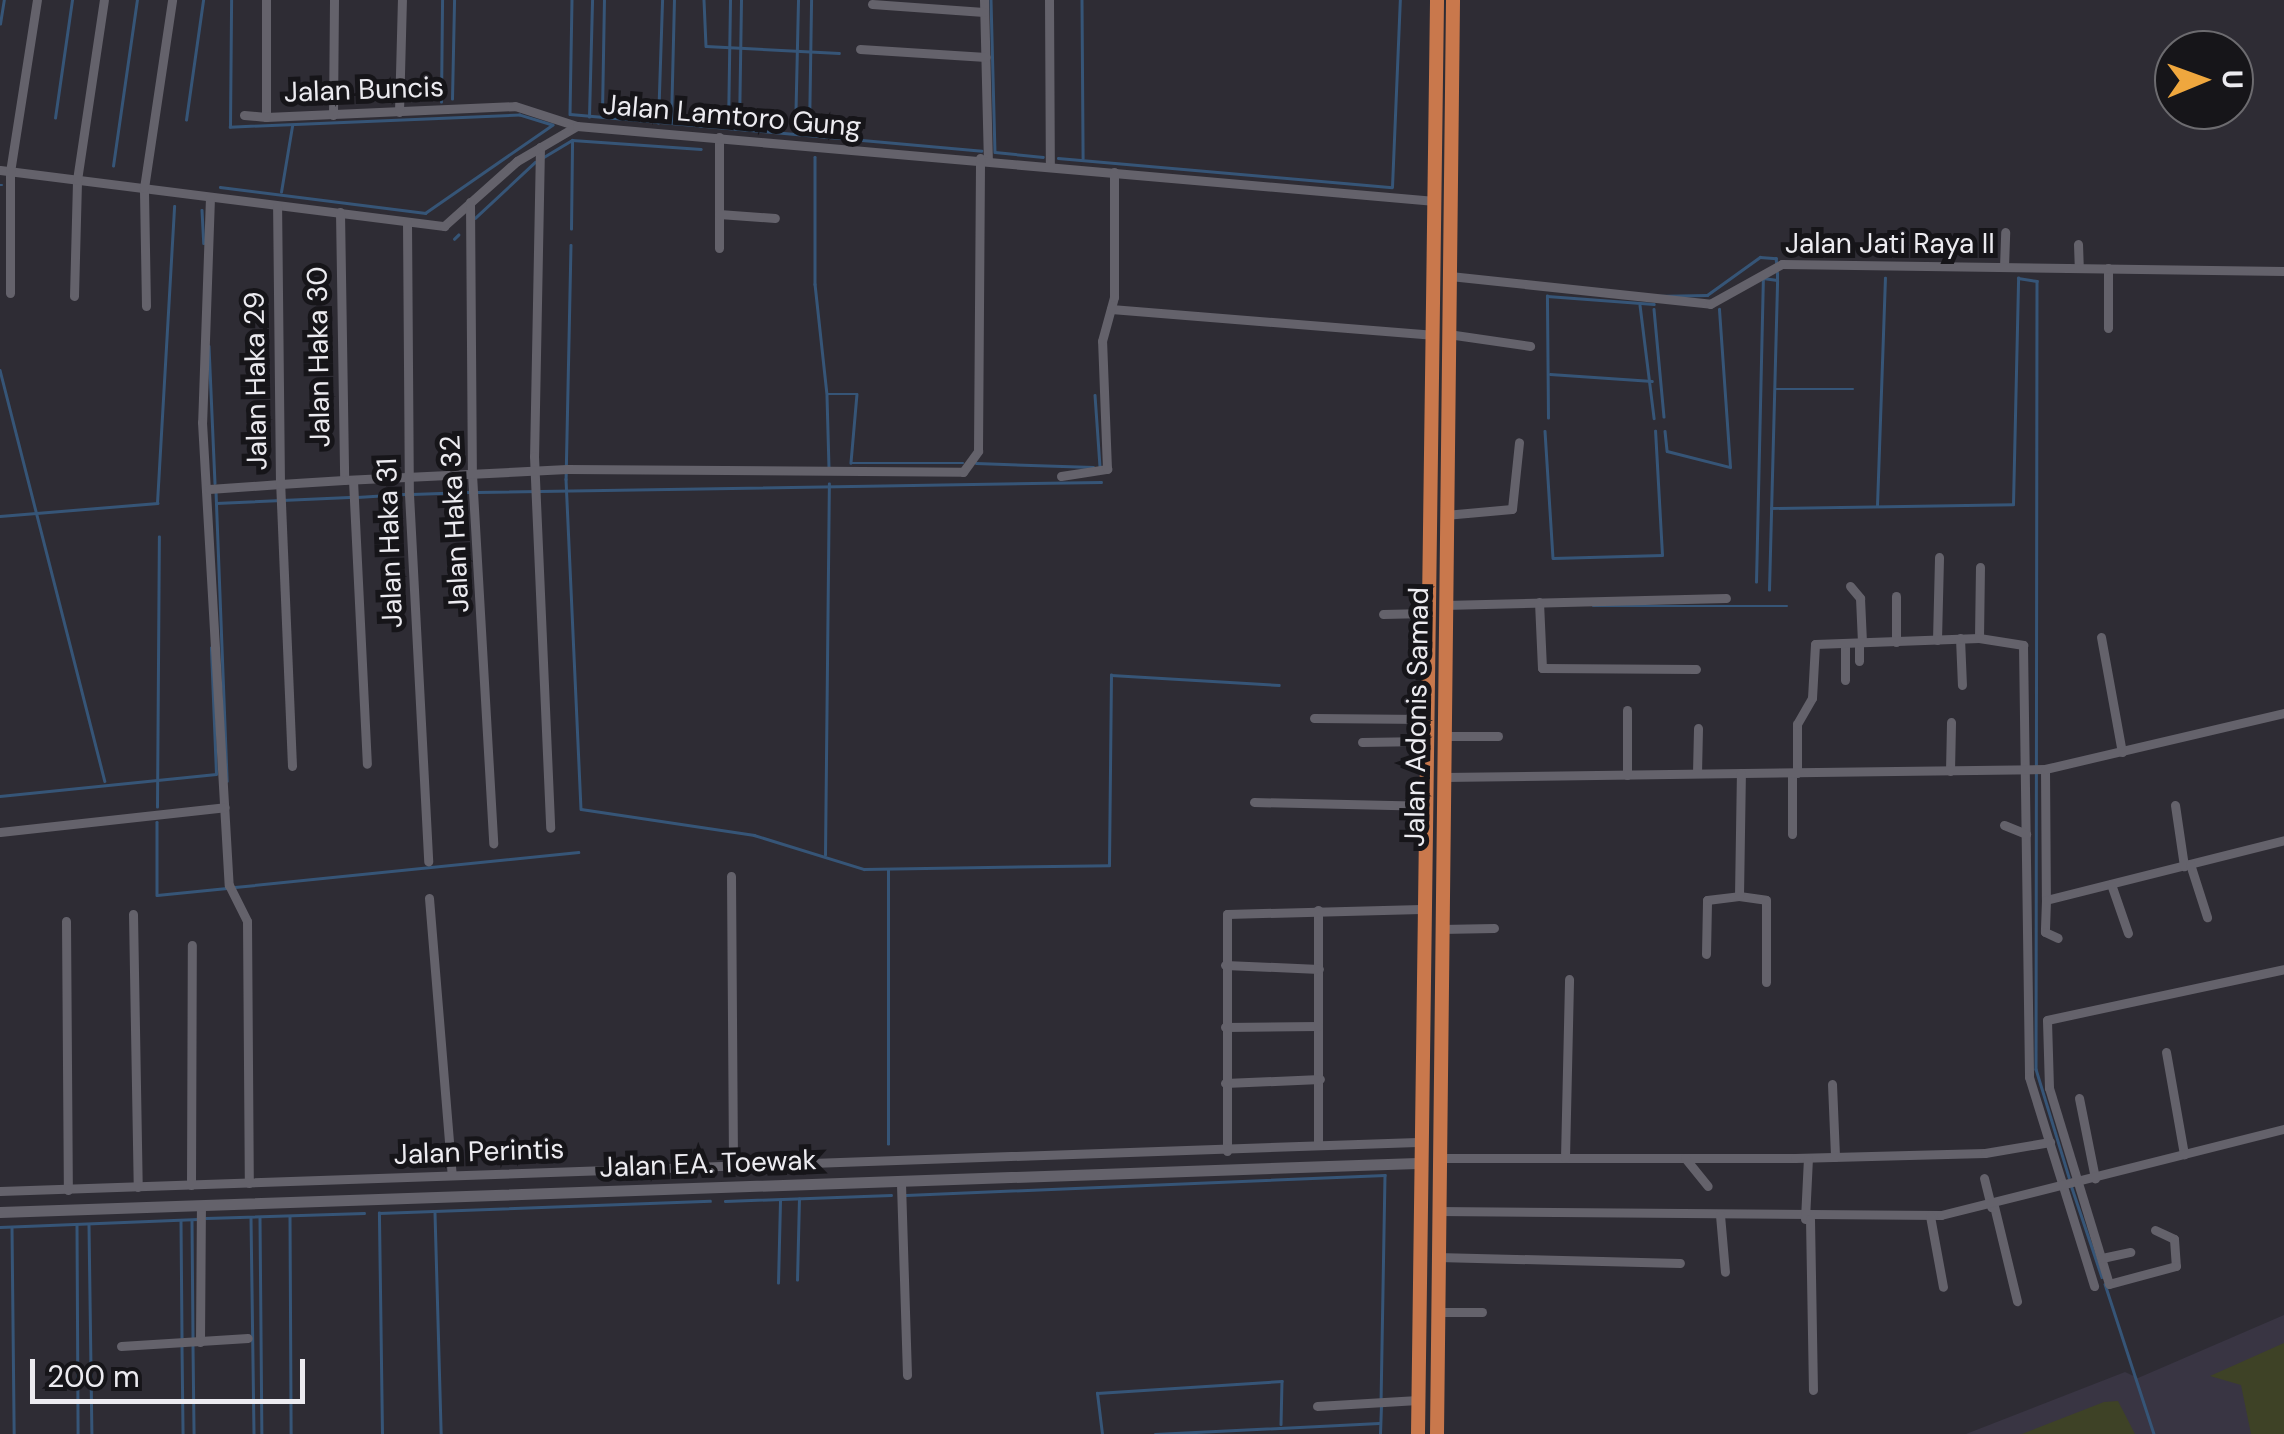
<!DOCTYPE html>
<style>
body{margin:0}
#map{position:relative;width:2284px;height:1434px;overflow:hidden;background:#2e2c34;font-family:"DM Sans",sans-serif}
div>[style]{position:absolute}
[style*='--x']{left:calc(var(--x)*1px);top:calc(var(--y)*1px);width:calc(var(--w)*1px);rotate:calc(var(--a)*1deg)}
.built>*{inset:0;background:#393543}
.green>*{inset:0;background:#3e4226}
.stream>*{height:2.5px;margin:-1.25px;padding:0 1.25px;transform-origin:1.25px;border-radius:1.25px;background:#365577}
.minor>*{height:9px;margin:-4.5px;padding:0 4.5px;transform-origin:4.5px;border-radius:4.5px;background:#64626b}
.tertiary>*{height:11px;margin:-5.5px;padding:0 5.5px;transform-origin:5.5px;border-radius:5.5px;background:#64626b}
.trunk>*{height:14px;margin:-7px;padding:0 7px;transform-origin:7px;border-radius:7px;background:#c9784c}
span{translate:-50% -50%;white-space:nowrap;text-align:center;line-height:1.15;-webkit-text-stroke:10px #161519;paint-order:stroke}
.street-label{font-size:28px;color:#ecebf0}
.north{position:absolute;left:2154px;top:30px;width:100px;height:100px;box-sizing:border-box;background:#161519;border:2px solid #6c6b6f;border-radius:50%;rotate:89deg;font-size:28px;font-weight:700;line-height:40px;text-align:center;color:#ecebf0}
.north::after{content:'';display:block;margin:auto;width:35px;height:45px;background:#efa73e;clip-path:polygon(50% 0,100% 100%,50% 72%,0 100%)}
.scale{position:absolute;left:30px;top:1359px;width:275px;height:45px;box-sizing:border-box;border:5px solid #ecebf0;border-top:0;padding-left:12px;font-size:30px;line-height:35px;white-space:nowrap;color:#ecebf0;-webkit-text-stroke:8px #161519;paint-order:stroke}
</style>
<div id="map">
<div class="built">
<i style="clip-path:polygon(2284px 1315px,2284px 1434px,1966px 1434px,2125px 1372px,2138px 1378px)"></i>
</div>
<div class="green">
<i style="clip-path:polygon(2284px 1343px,2284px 1434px,2251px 1434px,2241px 1385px,2210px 1376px)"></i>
<i style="clip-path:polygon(2118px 1401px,2135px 1434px,2022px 1434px,2104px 1402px)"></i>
</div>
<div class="stream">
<i style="--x:572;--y:0;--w:114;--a:91"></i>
<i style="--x:570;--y:114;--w:413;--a:5.1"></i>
<i style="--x:704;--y:0;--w:46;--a:87.5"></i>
<i style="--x:706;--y:46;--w:133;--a:3"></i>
<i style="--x:991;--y:0;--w:152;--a:88.5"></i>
<i style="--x:995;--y:152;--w:48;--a:5.9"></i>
<i style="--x:1082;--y:0;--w:158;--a:89.6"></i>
<i style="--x:0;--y:24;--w:24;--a:-81"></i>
<i style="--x:452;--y:99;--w:99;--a:-88.8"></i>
<i style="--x:441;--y:102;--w:102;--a:-89.4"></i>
<i style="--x:602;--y:113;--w:113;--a:-89"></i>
<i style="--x:589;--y:117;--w:117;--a:-88.5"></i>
<i style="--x:55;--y:118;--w:119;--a:-81.8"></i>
<i style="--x:186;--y:120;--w:121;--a:-81.9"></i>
<i style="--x:671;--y:122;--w:122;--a:-88.6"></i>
<i style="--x:658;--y:123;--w:123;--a:-88.1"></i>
<i style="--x:728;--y:128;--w:128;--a:-89.1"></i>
<i style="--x:739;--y:128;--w:128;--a:-89.1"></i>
<i style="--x:795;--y:133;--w:133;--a:-88.7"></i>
<i style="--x:809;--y:133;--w:133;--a:-89.1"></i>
<i style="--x:815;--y:157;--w:127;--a:90"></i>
<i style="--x:815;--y:284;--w:111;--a:83.8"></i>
<i style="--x:827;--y:394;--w:30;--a:0"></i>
<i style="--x:857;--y:394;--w:69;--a:95"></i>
<i style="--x:851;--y:463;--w:112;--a:0"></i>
<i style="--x:542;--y:158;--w:35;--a:-31"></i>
<i style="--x:572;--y:140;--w:129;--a:4"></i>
<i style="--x:1058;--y:158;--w:335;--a:5"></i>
<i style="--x:1392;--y:187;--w:187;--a:-87.6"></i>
<i style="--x:113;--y:166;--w:168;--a:-81.8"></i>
<i style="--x:0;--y:185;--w:2;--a:0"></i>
<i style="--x:220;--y:187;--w:207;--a:7.2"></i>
<i style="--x:425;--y:213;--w:155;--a:-34.7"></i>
<i style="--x:552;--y:125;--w:34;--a:-163"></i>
<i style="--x:520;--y:115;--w:290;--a:177.6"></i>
<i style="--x:230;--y:127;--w:127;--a:-89.5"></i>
<i style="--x:281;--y:192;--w:67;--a:-80.5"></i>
<i style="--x:202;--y:210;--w:33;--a:87"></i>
<i style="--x:475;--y:218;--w:82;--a:-43"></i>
<i style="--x:571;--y:229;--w:87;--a:-89.3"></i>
<i style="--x:454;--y:239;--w:6;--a:-45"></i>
<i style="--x:571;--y:245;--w:234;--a:91.2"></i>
<i style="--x:566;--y:479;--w:330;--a:87.4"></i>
<i style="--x:581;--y:809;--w:175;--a:8.5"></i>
<i style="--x:754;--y:835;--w:115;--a:17.2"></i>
<i style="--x:864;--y:869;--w:245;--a:-0.9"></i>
<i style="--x:1109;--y:865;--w:190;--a:-89.4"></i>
<i style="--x:1111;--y:675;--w:168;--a:3.4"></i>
<i style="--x:1654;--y:296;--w:53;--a:-1.1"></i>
<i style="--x:1707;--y:295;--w:65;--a:-35.6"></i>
<i style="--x:1760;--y:257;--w:16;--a:4"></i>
<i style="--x:1776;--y:258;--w:7;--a:82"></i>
<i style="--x:1640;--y:305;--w:114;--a:82.9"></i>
<i style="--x:1654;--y:309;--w:108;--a:84.7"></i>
<i style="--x:209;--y:346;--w:137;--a:87.5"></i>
<i style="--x:0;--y:370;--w:424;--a:75.7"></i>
<i style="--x:1550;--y:374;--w:102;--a:3.9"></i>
<i style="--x:1776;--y:389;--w:77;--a:0"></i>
<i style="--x:1095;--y:395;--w:71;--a:86"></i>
<i style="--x:827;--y:396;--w:72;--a:88.4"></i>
<i style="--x:1548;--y:418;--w:122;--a:-90.5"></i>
<i style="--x:1547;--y:296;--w:107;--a:4.3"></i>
<i style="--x:1545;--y:431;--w:127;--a:86.4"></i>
<i style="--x:1553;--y:558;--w:109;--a:-1.6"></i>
<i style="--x:1662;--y:555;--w:124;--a:-93.2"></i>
<i style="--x:1665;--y:431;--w:20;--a:84"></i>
<i style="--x:1667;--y:451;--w:65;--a:14.3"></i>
<i style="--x:1730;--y:467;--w:158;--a:-94"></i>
<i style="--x:976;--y:463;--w:117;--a:2"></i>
<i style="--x:216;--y:491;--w:290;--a:87.8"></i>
<i style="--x:477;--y:492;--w:624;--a:-0.92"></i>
<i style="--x:412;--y:494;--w:57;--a:-2"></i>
<i style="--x:357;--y:497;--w:47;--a:-3.7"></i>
<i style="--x:216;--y:503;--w:133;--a:-2.6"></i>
<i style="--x:1877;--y:506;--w:228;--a:-88"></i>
<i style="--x:1771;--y:508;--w:242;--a:-0.9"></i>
<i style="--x:2013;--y:504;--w:226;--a:-88.7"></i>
<i style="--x:2018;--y:278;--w:19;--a:9"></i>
<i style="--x:2037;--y:281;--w:788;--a:90.07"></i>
<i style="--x:2036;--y:1069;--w:113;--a:73"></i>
<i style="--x:0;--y:516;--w:158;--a:-4.7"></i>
<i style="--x:157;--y:503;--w:297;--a:-86.7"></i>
<i style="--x:1756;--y:582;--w:304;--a:-88.7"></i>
<i style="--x:1763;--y:278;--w:14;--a:8"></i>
<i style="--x:1777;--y:280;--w:7;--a:-90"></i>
<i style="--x:1769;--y:590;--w:309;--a:-88.5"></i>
<i style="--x:1593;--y:606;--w:194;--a:0"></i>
<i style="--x:0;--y:796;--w:217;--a:-5.8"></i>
<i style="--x:216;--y:774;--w:126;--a:-92.3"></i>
<i style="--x:157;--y:807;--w:270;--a:-89.6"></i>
<i style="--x:157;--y:822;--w:73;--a:90"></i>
<i style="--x:157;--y:895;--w:70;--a:-5.7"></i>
<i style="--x:825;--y:855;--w:371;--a:-89.4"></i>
<i style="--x:235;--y:887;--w:345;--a:-5.8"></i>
<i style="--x:888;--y:1144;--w:274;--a:-90"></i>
<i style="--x:2071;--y:1185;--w:97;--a:71.4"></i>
<i style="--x:906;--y:1195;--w:479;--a:-2.4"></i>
<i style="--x:1385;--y:1175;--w:224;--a:91"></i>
<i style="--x:725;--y:1201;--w:166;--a:-2.1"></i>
<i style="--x:435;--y:1213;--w:221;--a:88.4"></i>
<i style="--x:290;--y:1216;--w:218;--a:89.7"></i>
<i style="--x:206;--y:1218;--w:158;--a:-1.8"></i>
<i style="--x:251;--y:1218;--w:216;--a:89.2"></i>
<i style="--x:260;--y:1218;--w:216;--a:89.5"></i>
<i style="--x:181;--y:1221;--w:117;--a:89.5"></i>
<i style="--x:192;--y:1221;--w:117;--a:89.5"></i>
<i style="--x:77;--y:1225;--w:209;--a:89.7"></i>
<i style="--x:89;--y:1225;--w:209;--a:89.2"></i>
<i style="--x:0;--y:1227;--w:198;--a:-2.3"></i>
<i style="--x:12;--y:1227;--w:207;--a:89.4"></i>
<i style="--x:797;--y:1280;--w:81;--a:-88.6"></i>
<i style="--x:778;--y:1283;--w:83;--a:-88.6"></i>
<i style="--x:2105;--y:1284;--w:158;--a:71.9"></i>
<i style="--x:182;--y:1346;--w:88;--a:89.3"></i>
<i style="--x:193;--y:1346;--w:88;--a:89.3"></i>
<i style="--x:382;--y:1434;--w:221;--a:-90.8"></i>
<i style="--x:379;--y:1213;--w:331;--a:-2.1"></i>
<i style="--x:1102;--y:1434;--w:41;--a:-97"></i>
<i style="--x:1097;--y:1393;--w:185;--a:-3.7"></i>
<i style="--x:1282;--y:1381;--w:43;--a:91.3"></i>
<i style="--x:1155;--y:1434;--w:224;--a:-2.8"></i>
<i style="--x:1380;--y:1434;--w:27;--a:-88"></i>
</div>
<div class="minor">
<i style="--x:266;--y:0;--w:117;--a:90"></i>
<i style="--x:266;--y:117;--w:249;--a:-2.5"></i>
<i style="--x:515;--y:106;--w:65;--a:17.9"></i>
<i style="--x:984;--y:0;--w:161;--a:88.6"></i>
<i style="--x:1049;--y:0;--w:167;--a:89.7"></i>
<i style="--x:872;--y:4;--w:112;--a:4.1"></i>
<i style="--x:860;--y:49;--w:126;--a:3.6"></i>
<i style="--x:399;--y:112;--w:112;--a:-88.5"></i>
<i style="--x:244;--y:115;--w:22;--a:5"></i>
<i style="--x:333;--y:115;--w:115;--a:-89.5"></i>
<i style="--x:719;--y:137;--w:111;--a:90"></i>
<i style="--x:540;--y:147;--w:309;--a:91.1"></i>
<i style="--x:534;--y:456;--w:372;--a:87.5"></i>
<i style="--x:0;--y:170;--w:448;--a:7.2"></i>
<i style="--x:444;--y:226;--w:98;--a:-41.7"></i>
<i style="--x:517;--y:161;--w:69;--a:-30.3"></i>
<i style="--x:577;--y:126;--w:861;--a:5"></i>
<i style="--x:210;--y:197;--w:225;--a:92"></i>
<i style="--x:202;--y:422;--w:464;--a:86.7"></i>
<i style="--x:229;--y:885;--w:40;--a:63.4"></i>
<i style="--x:247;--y:921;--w:262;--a:89.6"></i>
<i style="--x:470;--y:202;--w:272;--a:89.6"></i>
<i style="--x:472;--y:474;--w:370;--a:86.7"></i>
<i style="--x:340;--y:212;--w:268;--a:89.1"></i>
<i style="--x:344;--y:480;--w:223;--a:-2.8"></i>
<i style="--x:567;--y:469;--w:396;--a:0.4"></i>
<i style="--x:963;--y:472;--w:26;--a:-54"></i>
<i style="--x:978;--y:451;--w:293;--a:-89.6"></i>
<i style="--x:719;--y:214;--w:56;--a:4.1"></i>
<i style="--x:407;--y:222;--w:272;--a:89.6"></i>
<i style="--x:409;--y:494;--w:368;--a:87"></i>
<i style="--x:2078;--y:244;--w:24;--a:88"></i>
<i style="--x:2004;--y:267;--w:35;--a:-88"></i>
<i style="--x:2108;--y:268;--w:60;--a:90"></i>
<i style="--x:1450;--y:276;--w:262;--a:6.1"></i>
<i style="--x:1710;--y:304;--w:82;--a:-29.1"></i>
<i style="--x:1782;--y:264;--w:502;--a:0.8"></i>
<i style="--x:10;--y:293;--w:121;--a:-90"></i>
<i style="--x:10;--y:172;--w:174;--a:-81.1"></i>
<i style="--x:74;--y:296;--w:116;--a:-88.5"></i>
<i style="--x:77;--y:180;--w:182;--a:-81.5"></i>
<i style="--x:146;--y:306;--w:118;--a:-91"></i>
<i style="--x:144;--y:188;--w:190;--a:-81.5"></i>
<i style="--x:1111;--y:309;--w:322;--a:4.6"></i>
<i style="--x:1448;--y:334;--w:83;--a:8.3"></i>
<i style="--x:1061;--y:476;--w:47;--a:-8.7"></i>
<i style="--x:1107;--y:469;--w:128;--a:-92.2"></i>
<i style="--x:1102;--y:341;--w:46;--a:-74.7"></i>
<i style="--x:1114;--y:297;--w:125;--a:-90"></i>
<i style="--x:353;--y:480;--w:284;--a:87.2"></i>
<i style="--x:209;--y:489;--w:71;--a:-4"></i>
<i style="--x:280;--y:484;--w:278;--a:-90.6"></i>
<i style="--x:1445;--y:515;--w:67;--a:-5.1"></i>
<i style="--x:1512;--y:509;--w:67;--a:-84"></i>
<i style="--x:1850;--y:586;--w:16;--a:50"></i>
<i style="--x:1860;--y:598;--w:44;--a:87.4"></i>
<i style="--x:1896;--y:596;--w:46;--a:90"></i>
<i style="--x:1539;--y:602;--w:66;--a:87.4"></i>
<i style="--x:1542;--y:668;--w:154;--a:0.4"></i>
<i style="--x:1444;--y:605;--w:282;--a:-1.4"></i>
<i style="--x:1383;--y:614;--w:43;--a:-1.3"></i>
<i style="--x:2101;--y:637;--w:117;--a:79.7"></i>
<i style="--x:1960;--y:638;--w:47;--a:87.6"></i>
<i style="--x:1979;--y:638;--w:71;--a:-89.2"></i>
<i style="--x:1937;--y:640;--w:83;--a:-88.6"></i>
<i style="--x:1845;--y:643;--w:37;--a:90"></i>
<i style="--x:1859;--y:643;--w:18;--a:90"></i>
<i style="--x:1314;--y:718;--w:111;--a:0.5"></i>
<i style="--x:1442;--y:736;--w:56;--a:0"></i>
<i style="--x:1362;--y:742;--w:63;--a:-0.9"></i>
<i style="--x:292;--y:766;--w:282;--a:-92.4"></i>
<i style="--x:280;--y:484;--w:64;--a:-3.6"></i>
<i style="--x:2045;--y:769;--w:131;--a:89.6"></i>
<i style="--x:2046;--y:900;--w:245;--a:-14.1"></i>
<i style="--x:1950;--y:771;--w:49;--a:-88.8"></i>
<i style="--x:1697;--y:773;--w:45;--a:-88.7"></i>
<i style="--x:1792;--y:773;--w:61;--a:90"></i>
<i style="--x:1797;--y:773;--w:49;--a:-90"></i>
<i style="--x:1797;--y:724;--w:30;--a:-60"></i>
<i style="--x:1812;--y:698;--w:54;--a:-86.8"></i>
<i style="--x:1815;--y:644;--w:164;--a:-2.1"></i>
<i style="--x:1979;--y:638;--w:45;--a:9"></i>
<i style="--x:2023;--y:645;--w:432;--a:89.2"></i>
<i style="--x:2029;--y:1077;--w:219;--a:72.7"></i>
<i style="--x:1627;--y:775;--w:65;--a:-90"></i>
<i style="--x:1443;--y:777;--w:602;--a:-0.76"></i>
<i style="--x:2045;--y:769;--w:245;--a:-13.2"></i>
<i style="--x:1254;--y:802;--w:170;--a:1.3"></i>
<i style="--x:2175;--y:805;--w:62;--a:81.6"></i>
<i style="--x:2004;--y:825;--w:24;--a:22"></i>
<i style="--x:0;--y:832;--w:226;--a:-6.3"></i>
<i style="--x:2190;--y:864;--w:56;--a:72.2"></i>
<i style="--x:731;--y:876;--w:291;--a:89.6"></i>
<i style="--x:2111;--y:884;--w:52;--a:70.9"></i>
<i style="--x:1739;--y:896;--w:27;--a:8"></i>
<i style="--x:1766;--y:900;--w:82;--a:90"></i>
<i style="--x:429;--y:898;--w:278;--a:85.3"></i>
<i style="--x:2046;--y:900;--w:32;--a:92"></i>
<i style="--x:2045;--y:932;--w:14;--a:25"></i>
<i style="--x:1318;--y:910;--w:235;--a:90"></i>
<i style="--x:133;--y:914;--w:273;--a:89"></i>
<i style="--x:66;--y:921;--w:269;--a:89.6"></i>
<i style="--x:1441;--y:929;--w:53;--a:-1.1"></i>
<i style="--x:1706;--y:954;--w:54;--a:-88.9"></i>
<i style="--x:1707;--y:900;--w:32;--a:-7"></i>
<i style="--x:1739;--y:896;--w:123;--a:-89.1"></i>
<i style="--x:1225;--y:965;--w:94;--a:2.4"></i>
<i style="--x:1225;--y:1027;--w:93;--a:-0.6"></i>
<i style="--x:2166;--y:1052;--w:104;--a:80"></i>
<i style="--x:1225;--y:1083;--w:95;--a:-2.4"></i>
<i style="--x:1832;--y:1084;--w:73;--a:87.6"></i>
<i style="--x:2079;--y:1098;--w:82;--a:78.7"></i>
<i style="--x:1227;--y:1151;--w:237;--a:-90"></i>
<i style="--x:1227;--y:914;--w:194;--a:-1.5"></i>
<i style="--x:1438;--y:1158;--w:357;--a:0"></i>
<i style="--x:1795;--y:1158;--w:190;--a:-1.5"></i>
<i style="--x:1985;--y:1153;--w:66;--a:-9.6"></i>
<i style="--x:1565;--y:1158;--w:179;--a:-88.7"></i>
<i style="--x:1685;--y:1158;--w:36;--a:51"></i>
<i style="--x:1984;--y:1178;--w:30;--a:76"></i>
<i style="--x:901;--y:1184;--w:191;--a:88.2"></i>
<i style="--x:191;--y:1185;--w:240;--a:-89.8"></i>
<i style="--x:0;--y:1191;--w:1418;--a:-1.98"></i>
<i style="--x:1994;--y:1206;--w:98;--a:76.4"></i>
<i style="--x:1438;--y:1211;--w:503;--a:0.46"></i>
<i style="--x:1941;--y:1215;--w:354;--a:-14.1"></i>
<i style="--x:1720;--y:1215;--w:57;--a:85"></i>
<i style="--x:1930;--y:1216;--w:72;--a:79.6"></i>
<i style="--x:1805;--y:1219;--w:61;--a:-87.2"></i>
<i style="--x:1810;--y:1219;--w:171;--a:89"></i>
<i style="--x:2155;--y:1230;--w:21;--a:25"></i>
<i style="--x:2174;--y:1239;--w:27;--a:86"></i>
<i style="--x:2176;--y:1266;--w:69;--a:165"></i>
<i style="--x:2109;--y:1284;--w:205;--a:-107"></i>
<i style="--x:2049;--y:1088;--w:68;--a:-91.7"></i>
<i style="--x:2047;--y:1020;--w:242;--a:-12.1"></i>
<i style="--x:1437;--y:1257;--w:243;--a:1.4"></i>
<i style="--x:2102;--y:1258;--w:29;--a:-12"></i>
<i style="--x:1437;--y:1312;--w:45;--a:0"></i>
<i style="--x:200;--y:1342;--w:137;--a:-89.6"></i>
<i style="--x:121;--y:1346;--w:127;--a:-3.6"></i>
<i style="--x:1317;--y:1406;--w:101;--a:-3.4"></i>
</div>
<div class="tertiary">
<i style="--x:0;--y:1212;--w:1418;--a:-1.98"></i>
</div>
<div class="trunk">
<i style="--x:1418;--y:1434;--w:1434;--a:-89.24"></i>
<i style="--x:1437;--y:1434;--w:1434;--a:-89.36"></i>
</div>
<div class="street-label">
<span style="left:364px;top:90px;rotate:-2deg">Jalan Buncis</span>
<span style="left:732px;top:116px;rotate:5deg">Jalan Lamtoro Gung</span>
<span style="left:1890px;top:244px">Jalan Jati Raya II</span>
<span style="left:319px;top:357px;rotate:-91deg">Jalan Haka 30</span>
<span style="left:256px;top:381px;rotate:-91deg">Jalan Haka 29</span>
<span style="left:455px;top:524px;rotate:-93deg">Jalan Haka 32</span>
<span style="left:390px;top:543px;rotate:-92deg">Jalan Haka 31</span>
<span style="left:1417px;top:717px;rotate:-89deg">Jalan Adonis Samad</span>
<span style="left:479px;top:1152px;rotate:-2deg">Jalan Perintis</span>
<span style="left:708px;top:1164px;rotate:-2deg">Jalan EA. Toewak</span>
</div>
<div class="north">U</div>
<div class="scale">200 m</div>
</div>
